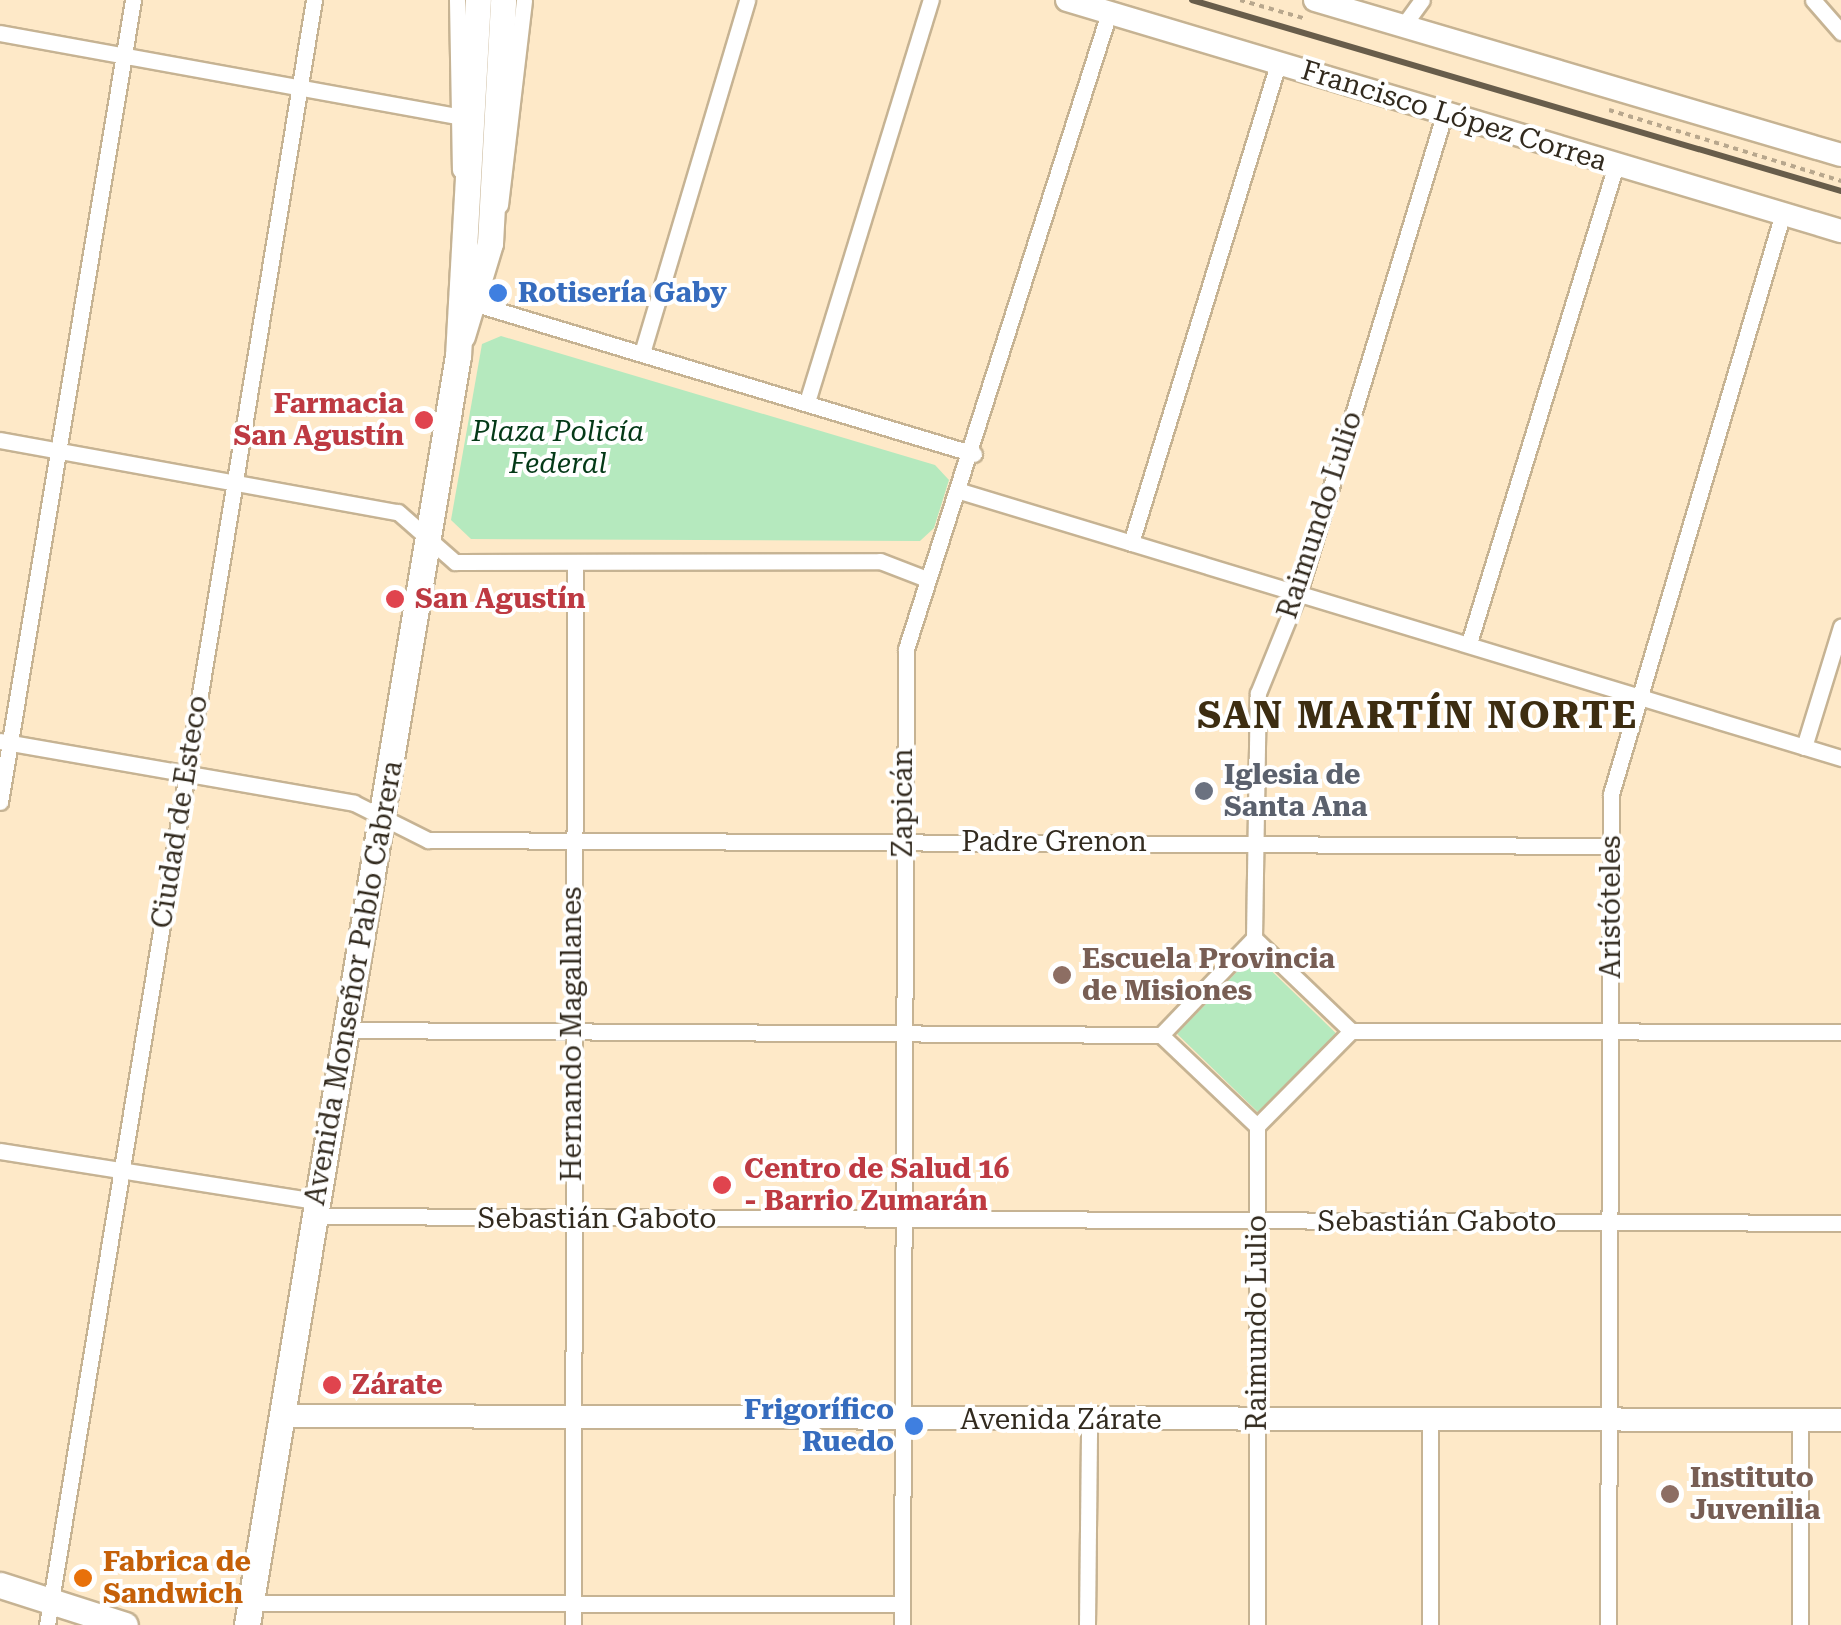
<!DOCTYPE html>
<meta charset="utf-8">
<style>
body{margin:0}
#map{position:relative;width:1841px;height:1625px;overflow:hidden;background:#fee9c8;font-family:"Roboto Serif",serif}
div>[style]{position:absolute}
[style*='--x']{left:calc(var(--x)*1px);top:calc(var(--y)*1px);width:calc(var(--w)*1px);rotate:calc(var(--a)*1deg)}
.green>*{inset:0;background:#b5e9be;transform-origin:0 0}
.path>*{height:4px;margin-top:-2px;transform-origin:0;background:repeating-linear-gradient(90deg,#b8a78d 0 5px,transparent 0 10px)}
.roads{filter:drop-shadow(2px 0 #c6b393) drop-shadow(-2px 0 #c6b393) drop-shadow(0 2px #c6b393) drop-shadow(0 -2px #c6b393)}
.street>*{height:15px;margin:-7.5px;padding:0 7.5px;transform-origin:7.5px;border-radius:7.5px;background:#fff}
.secondary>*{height:22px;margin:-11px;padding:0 11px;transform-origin:11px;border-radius:11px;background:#fff}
.primary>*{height:25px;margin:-12.5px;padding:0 12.5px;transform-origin:12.5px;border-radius:12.5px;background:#fff}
.rail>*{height:6px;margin:-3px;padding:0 3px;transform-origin:3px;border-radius:3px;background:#685d4b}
.dots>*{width:28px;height:28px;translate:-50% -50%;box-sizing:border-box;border:5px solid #fff;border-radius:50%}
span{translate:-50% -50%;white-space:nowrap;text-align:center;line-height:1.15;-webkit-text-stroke:8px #fff;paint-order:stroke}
.street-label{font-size:28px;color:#322a1e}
.shop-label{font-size:28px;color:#366cbe;font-weight:700}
.left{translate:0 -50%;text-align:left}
.right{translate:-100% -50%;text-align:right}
.health-label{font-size:28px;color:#be3a42;font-weight:700}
.park-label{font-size:28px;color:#043917;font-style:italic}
.worship-label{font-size:28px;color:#5b616d;font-weight:700}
.education-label{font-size:28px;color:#785e54;font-weight:700}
.food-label{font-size:28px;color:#c56008;font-weight:700}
.district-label{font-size:38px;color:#3d2d11;font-weight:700;letter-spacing:2.5px}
</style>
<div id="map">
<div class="green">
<i style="clip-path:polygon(501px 336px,935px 465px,949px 480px,934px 528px,920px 541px,471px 539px,451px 520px,482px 344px)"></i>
<i style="left:1254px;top:954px;width:115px;height:111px;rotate:44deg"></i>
</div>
<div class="path">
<i style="--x:1240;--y:0;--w:66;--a:15.9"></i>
<i style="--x:1609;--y:110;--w:243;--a:17"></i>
</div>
<div class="roads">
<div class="street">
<i style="--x:457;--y:0;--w:170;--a:89"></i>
<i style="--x:1813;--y:0;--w:43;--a:48.8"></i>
<i style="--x:1403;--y:26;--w:32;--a:-54"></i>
<i style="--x:0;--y:33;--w:460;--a:10.3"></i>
<i style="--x:500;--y:205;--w:206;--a:-83.3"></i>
<i style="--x:476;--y:304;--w:520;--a:16.76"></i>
<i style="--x:642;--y:353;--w:368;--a:-73.4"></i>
<i style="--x:807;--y:402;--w:421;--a:-72.9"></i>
<i style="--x:0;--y:440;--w:404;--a:10.3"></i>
<i style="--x:398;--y:512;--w:76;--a:41.3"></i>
<i style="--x:455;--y:562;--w:425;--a:-0.1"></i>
<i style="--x:880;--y:561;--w:50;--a:21"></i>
<i style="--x:960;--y:491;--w:921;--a:16.86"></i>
<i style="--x:1131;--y:543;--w:501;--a:-72.94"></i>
<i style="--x:1469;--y:643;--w:500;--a:-72.91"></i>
<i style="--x:0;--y:741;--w:359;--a:9.9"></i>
<i style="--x:354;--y:803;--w:83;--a:26.6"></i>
<i style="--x:428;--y:840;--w:1182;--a:0.29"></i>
<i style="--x:1804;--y:747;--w:126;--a:-72.9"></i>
<i style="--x:0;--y:802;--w:813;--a:-80.58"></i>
<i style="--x:345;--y:1030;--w:816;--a:0.35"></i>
<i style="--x:1161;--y:1035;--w:132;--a:43.5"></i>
<i style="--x:1351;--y:1031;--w:134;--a:-136.2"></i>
<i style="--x:1254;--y:938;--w:245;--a:-89.1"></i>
<i style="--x:1258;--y:693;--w:109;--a:-67.9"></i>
<i style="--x:1299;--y:592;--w:502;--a:-73.08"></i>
<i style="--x:1351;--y:1031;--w:490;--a:0.1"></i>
<i style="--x:1161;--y:1035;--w:134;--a:-46.2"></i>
<i style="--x:0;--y:1151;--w:320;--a:9"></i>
<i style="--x:314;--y:1216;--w:1527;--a:0.26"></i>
<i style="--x:251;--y:1603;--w:651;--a:0.09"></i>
<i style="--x:47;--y:1625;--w:1647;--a:-80.67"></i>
<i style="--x:573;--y:1625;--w:1061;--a:-89.89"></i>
<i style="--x:902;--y:1625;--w:976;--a:-89.77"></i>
<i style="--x:906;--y:649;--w:668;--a:-72.3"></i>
<i style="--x:1087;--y:1625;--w:205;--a:-89.4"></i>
<i style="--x:1257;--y:1625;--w:499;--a:-90"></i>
<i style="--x:1257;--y:1126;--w:134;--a:-45.3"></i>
<i style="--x:1430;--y:1625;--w:205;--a:-90"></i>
<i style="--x:1608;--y:1625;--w:831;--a:-89.79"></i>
<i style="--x:1611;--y:794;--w:606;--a:-73.51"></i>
<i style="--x:1800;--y:1625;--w:206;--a:-90"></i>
</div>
<div class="secondary">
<i style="--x:1067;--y:0;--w:808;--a:16.62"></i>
<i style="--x:1315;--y:0;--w:548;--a:16.42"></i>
<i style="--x:281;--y:1416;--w:1560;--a:0.15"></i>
</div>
<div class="primary">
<i style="--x:462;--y:336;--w:97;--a:-73.2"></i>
<i style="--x:490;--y:243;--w:243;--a:-86.9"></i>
<i style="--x:0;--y:1585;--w:131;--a:17.7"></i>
<i style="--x:247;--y:1625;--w:1286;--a:-80.56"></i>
<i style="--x:458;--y:356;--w:357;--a:-86.8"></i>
</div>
</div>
<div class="rail">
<i style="--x:1192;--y:0;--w:677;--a:16.4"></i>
</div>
<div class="dots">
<i style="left:498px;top:293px;background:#3f7fe0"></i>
<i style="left:424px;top:420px;background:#e0444e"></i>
<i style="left:395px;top:599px;background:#e0444e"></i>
<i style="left:1204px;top:791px;background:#6b7280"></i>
<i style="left:1062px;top:975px;background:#8d6e63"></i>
<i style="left:722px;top:1185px;background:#e0444e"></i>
<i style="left:332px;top:1385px;background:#e0444e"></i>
<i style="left:914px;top:1426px;background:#3f7fe0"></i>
<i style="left:1670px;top:1494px;background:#8d6e63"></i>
<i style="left:83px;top:1578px;background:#e8710a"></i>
</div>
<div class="street-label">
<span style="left:1454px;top:116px;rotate:17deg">Francisco López Correa</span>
<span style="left:1320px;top:515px;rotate:-72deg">Raimundo Lulio</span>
<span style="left:903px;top:803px;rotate:-90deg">Zapicán</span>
<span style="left:180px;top:812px;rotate:-81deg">Ciudad de Esteco</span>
<span style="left:1054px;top:842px">Padre Grenon</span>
<span style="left:1611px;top:907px;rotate:-90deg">Aristóteles</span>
<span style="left:354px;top:983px;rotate:-80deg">Avenida Monseñor Pablo Cabrera</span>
<span style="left:572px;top:1034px;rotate:-90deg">Hernando Magallanes</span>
<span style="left:597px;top:1219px">Sebastián Gaboto</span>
<span style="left:1437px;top:1222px">Sebastián Gaboto</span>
<span style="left:1257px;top:1323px;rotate:-90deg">Raimundo Lulio</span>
<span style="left:1061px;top:1420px">Avenida Zárate</span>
</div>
<div class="shop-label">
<span class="left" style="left:518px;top:293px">Rotisería Gaby</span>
<span class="right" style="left:894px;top:1426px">Frigorífico<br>Ruedo</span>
</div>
<div class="health-label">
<span class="right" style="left:404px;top:420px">Farmacia<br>San Agustín</span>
<span class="left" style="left:415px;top:599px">San Agustín</span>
<span class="left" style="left:744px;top:1185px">Centro de Salud 16<br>- Barrio Zumarán</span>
<span class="left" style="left:352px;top:1385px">Zárate</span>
</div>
<div class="park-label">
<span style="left:558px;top:448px">Plaza Policía<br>Federal</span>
</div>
<div class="worship-label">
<span class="left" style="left:1224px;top:791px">Iglesia de<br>Santa Ana</span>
</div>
<div class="education-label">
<span class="left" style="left:1082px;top:975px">Escuela Provincia<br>de Misiones</span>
<span class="left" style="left:1690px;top:1494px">Instituto<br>Juvenilia</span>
</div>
<div class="food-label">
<span class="left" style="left:103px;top:1578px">Fabrica de<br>Sandwich</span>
</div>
<div class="district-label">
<span style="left:1418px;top:716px">SAN MARTÍN NORTE</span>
</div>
</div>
